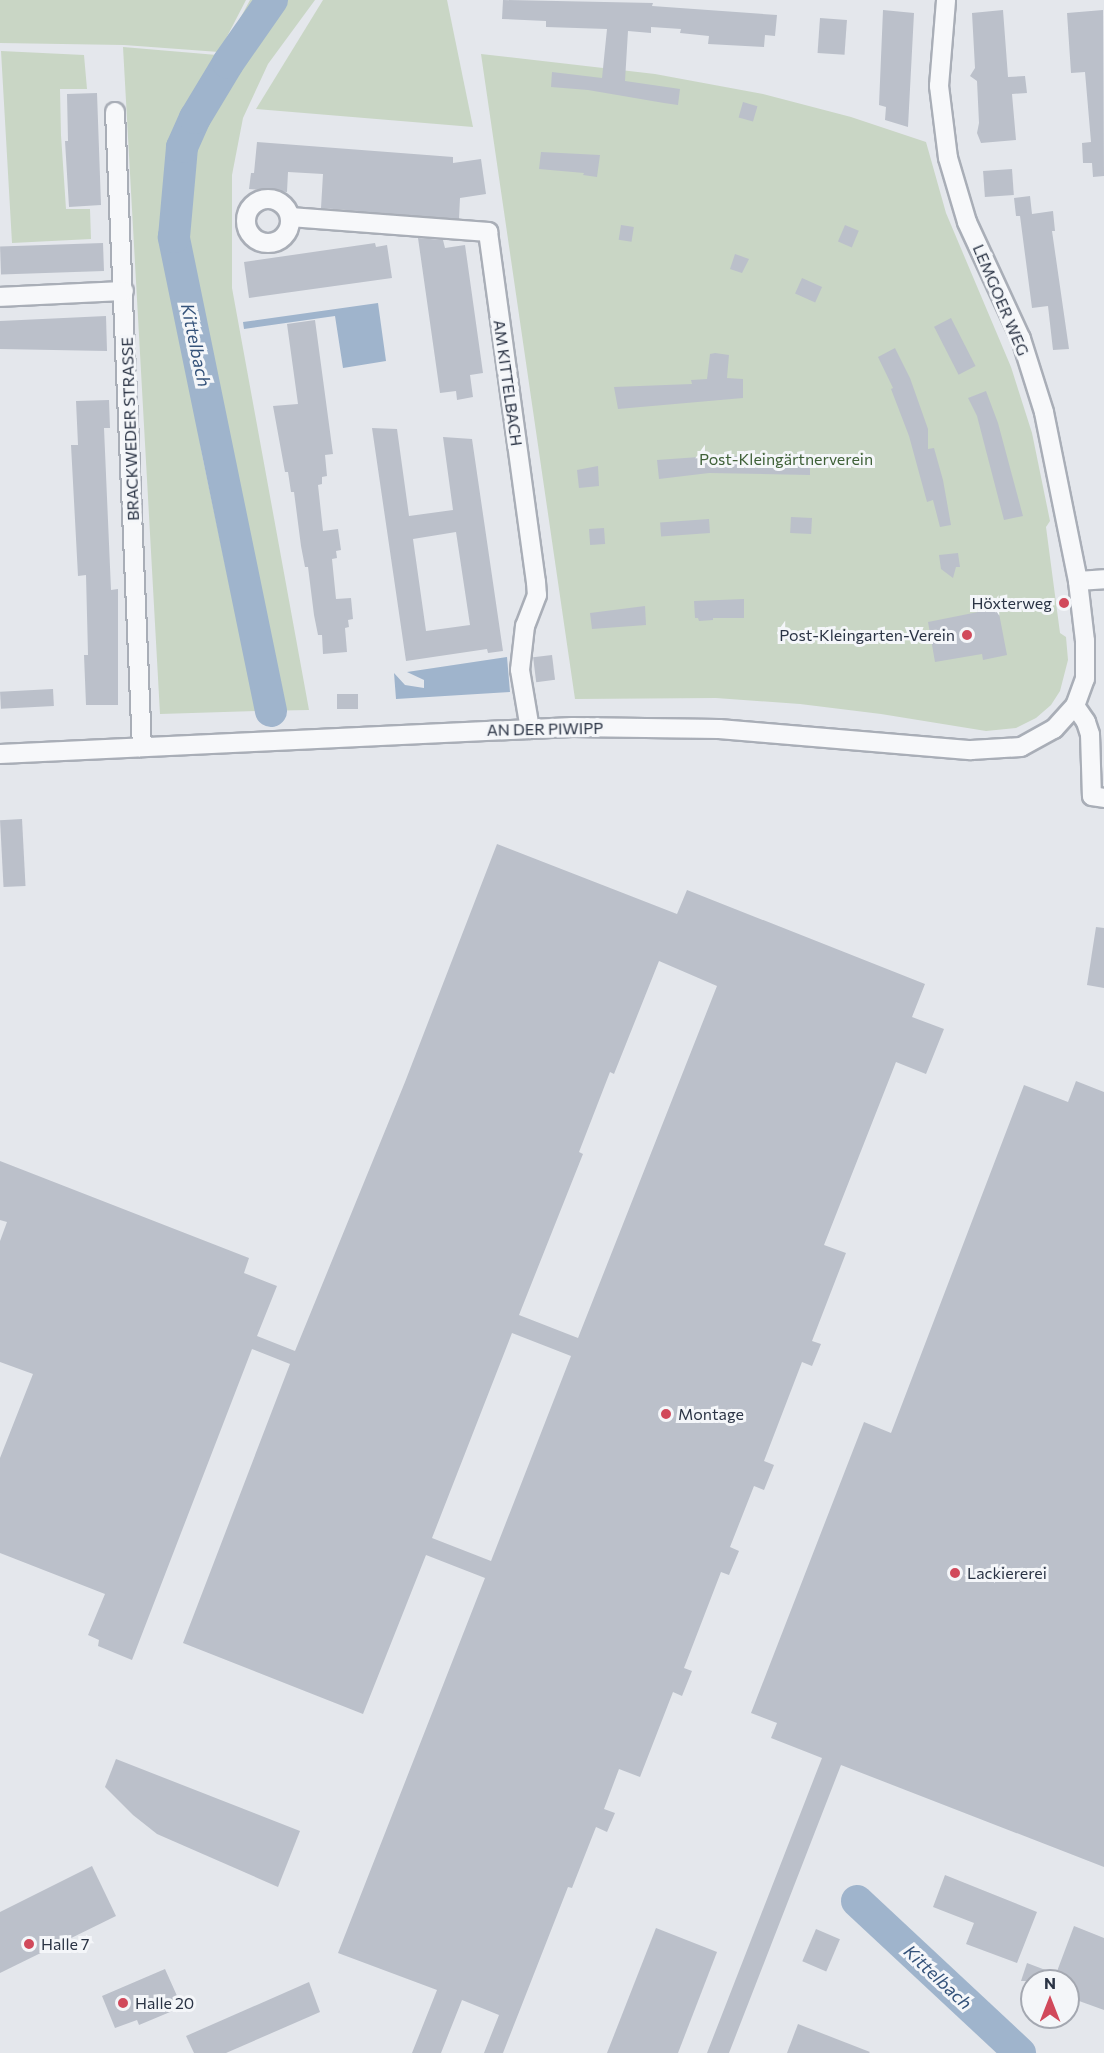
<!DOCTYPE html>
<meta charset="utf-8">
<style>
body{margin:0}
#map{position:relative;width:1104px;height:2053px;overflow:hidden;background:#e4e7ec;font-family:Commissioner,sans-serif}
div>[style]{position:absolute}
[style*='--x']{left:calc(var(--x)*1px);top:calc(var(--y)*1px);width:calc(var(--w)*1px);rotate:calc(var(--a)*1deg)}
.green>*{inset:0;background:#c9d6c5}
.water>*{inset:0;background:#9fb4cc}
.river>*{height:32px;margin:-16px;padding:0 16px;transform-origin:16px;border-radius:16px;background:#9fb4cc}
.building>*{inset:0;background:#bbc0ca;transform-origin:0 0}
.roads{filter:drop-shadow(2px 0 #a9aeb7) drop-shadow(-2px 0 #a9aeb7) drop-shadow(0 2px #a9aeb7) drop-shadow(0 -2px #a9aeb7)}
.minor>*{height:18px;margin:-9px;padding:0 9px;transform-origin:9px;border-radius:9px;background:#f7f8fa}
.minor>.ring{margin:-9px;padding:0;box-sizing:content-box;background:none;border:18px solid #f7f8fa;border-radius:50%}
.dots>*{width:16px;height:16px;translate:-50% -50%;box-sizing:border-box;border:3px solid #f4f6f9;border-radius:50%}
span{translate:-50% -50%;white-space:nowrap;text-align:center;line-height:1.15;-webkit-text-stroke:6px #f4f6f9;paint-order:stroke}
.street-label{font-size:16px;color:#2b3445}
.park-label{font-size:16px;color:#3f6138}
.poi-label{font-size:16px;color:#2b3445}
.right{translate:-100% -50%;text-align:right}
.left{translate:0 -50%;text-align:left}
.water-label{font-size:18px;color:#34527a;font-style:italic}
.north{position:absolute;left:1020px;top:1969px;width:60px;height:60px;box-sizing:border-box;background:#f4f6f9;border:2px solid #a4a8b1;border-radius:50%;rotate:0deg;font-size:16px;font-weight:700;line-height:24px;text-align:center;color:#2b3445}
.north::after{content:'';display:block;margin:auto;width:21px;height:27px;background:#d1495b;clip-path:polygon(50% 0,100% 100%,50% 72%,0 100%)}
</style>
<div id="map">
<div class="green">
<i style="clip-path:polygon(0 0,246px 0,219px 52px,124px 45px,0 43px)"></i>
<i style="clip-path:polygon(250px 0,315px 0,268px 64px,243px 118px,232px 175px,232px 288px,309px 710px,258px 711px,173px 281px,171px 147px)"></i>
<i style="clip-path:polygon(323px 0,447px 0,473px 127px,256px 109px)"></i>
<i style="clip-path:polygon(123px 47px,217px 55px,169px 147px,164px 219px,165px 250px,203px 459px,256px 711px,160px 714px)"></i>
<i style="clip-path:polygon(1px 51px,84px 55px,87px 89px,60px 89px,61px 135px,66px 209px,90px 209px,91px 239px,12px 243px)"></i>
<i style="clip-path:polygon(481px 54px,655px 74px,763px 94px,851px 117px,926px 142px,946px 213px,1011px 367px,1032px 433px,1050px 521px,1046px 527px,1060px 633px,1066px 637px,1068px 660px,1060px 691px,1051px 705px,1036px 718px,1016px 728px,986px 731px,881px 714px,800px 704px,716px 698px,575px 699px)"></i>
</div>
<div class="water">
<i style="clip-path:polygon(378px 303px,386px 361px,343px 368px,335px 316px,244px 329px,243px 322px)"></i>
<i style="clip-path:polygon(507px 657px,510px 692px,396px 699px,394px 673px,405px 685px,424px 688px,424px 680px,407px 672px)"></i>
</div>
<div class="river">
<i style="--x:271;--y:711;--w:484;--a:-101.6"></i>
<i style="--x:174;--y:237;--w:90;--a:-84.9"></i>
<i style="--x:182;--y:147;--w:32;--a:-66"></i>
<i style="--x:195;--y:118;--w:64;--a:-59"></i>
<i style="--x:228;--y:63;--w:77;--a:-55.1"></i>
<i style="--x:857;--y:1901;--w:223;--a:43"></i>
</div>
<div class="building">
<i style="clip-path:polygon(503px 0,653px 3px,652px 6px,777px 15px,775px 36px,765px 35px,764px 47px,708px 44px,709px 36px,680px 33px,681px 29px,651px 27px,651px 33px,628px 31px,625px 81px,680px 89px,678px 105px,664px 103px,588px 90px,551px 87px,552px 72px,602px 78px,607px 29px,546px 27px,546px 21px,502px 19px)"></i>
<i style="clip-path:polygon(883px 10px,914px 13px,908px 127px,885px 120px,886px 107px,879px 105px)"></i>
<i style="clip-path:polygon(1003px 10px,1008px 77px,1025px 76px,1027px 93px,1012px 94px,1016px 140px,981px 143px,977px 133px,979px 123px,977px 81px,970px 76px,975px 68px,972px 13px)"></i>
<i style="clip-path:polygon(1103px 10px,1104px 176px,1093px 177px,1092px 163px,1083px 163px,1082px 143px,1091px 142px,1085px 72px,1071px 73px,1067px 13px)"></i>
<i style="left:820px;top:18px;width:27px;height:35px;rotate:4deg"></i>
<i style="clip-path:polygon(97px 93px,101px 205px,69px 207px,65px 141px,68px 141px,67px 94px)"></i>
<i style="left:743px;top:102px;width:15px;height:16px;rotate:16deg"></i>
<i style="clip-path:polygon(257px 142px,453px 157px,453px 163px,481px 159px,486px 194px,460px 198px,459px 219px,321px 208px,323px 174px,288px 172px,287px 192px,249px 189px,251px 173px,254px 173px)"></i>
<i style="clip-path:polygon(541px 152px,600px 155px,597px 177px,583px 175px,584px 173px,539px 169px)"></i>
<i style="left:1012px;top:169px;width:26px;height:29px;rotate:86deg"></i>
<i style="clip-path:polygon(1030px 196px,1032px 214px,1053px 211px,1055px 231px,1052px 231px,1069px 349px,1053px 350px,1048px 306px,1032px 308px,1020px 216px,1016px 216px,1014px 198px)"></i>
<i style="left:621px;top:225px;width:13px;height:15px;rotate:9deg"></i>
<i style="left:845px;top:225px;width:15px;height:18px;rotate:23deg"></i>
<i style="clip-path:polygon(418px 238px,443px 240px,445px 248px,465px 245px,483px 373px,470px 375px,473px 397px,457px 400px,456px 391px,440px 393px)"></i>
<i style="left:103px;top:243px;width:28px;height:103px;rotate:88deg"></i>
<i style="clip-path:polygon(375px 243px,376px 247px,387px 245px,392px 278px,249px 298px,244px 262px)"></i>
<i style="clip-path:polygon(735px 254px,749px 259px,742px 273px,730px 269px)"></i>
<i style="left:802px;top:278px;width:22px;height:17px;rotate:24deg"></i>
<i style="clip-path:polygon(106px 316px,107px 351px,0 349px,0 321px)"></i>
<i style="left:951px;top:318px;width:54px;height:19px;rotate:63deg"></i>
<i style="clip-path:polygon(315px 320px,333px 454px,325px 455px,327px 476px,322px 477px,322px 484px,318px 485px,323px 531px,338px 529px,341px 550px,336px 551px,337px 558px,332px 559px,336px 599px,351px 598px,353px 619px,348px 620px,349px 627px,345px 628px,347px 652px,323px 654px,322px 635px,318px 635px,314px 615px,308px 567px,305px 567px,301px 546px,294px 492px,291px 492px,288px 472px,285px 472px,273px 406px,298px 404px,287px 324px)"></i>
<i style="clip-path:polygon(895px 348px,910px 378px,928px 429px,928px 449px,934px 448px,943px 480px,951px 525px,940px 527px,933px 500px,927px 502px,909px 436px,891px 389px,893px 388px,878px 357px)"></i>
<i style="clip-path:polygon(715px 353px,729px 355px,727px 378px,743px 379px,743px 398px,618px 409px,614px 387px,692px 384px,691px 380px,707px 379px,710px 354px)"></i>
<i style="clip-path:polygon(986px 391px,998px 423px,1023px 516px,1004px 520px,977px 416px,968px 398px)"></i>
<i style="clip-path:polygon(109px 400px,110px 428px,104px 428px,111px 590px,118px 589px,118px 705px,86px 705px,84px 655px,88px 655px,86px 575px,78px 576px,71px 445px,78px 445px,76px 401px)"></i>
<i style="clip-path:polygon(evenodd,372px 428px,397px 429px,409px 516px,453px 510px,443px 437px,472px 439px,503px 651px,488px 653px,487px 649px,406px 661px,372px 428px,456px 532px,470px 625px,426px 631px,413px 539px,456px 532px)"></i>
<i style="clip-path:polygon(713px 456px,810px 457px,810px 475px,709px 473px,659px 479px,657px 460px)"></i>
<i style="clip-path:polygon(598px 466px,599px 486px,579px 488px,577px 470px)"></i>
<i style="left:791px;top:517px;width:21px;height:16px;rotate:3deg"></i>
<i style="left:709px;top:519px;width:14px;height:49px;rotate:86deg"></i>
<i style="left:604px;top:528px;width:16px;height:15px;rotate:86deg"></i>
<i style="clip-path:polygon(958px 553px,960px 567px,956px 567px,953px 578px,941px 569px,939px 555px)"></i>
<i style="clip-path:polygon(744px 599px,744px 618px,713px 618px,713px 620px,699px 621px,698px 618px,695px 618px,694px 601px)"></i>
<i style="clip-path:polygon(645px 606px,646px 625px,592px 629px,590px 613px)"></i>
<i style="clip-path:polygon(998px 608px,1007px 655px,983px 660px,982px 654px,935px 662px,928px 622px)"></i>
<i style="left:552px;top:655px;width:25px;height:19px;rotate:83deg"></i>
<i style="left:53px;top:689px;width:17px;height:53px;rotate:87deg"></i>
<i style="left:358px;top:694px;width:15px;height:21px;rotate:90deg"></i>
<i style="left:22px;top:819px;width:67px;height:22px;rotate:87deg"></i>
<i style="clip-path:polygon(evenodd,497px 844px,677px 914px,687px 890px,925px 984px,912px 1017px,944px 1029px,926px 1074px,896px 1062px,824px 1245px,846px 1253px,812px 1341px,821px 1344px,812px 1366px,802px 1362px,764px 1461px,774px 1465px,764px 1490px,754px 1486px,730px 1547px,739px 1551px,729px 1575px,721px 1572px,684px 1668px,692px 1671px,682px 1696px,673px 1692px,640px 1777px,619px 1769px,604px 1809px,615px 1813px,607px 1832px,596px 1827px,572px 1888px,568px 1887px,503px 2053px,484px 2053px,499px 2015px,462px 2000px,441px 2053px,412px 2053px,437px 1990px,338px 1953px,485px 1578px,426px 1555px,363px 1714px,183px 1643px,290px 1364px,252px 1349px,132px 1660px,98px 1646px,99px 1640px,88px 1635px,105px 1594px,0 1553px,0 1458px,33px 1374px,0 1362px,0 1241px,7px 1222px,0 1220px,0 1161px,249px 1258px,244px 1273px,277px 1286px,257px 1336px,295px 1351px,405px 1082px,497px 844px,659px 961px,717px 986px,578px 1338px,519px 1315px,583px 1154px,579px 1152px,610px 1072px,614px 1074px,659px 961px,497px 844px,512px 1333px,571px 1356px,491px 1561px,432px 1538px,512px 1333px)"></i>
<i style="clip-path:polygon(1096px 927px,1104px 928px,1104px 988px,1087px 985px)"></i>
<i style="clip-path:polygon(1076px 1081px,1104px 1092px,1104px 1867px,841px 1765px,729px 2053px,707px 2053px,822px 1758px,771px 1738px,777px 1723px,751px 1713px,864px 1422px,891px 1433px,1024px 1085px,1068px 1102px)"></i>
<i style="clip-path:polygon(116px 1759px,300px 1831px,278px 1887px,157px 1834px,133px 1815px,105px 1787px)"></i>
<i style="clip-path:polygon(92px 1866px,116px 1916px,0 1973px,0 1912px)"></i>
<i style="clip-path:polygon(945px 1875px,1037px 1912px,1017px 1963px,966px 1944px,974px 1923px,933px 1907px)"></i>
<i style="clip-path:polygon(1074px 1926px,1104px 1938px,1104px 2010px,1068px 1997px,1068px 1981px,1021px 1981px,1027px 1963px,1056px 1974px)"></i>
<i style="clip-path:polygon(656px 1928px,717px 1952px,678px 2053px,607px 2053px)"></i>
<i style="left:816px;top:1929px;width:26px;height:35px;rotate:23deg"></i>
<i style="clip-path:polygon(165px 1969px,182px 2007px,139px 2025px,137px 2020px,115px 2028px,102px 1996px)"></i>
<i style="clip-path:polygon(309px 1982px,320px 2012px,226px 2053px,194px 2053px,186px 2036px)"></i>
<i style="clip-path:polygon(798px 2024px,870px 2052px,869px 2053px,787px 2053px)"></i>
</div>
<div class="roads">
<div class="minor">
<i style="--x:115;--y:112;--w:636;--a:87.57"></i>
<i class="ring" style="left:246px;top:199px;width:26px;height:26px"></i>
<i style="--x:290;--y:217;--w:199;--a:4.3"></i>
<i style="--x:488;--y:232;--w:353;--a:82.2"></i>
<i style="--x:536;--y:582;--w:13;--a:86"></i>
<i style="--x:537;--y:595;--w:33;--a:111"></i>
<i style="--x:525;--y:626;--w:44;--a:96.5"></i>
<i style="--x:520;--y:670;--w:60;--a:80.4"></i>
<i style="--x:0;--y:297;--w:124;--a:-2.8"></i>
<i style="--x:1078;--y:581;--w:26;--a:-4"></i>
<i style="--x:1075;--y:706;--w:19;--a:55"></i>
<i style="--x:1086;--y:722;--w:13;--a:72"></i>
<i style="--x:1090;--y:734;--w:62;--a:88.2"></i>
<i style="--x:1092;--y:796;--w:12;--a:9"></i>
<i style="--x:0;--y:754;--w:573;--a:-2.7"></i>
<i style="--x:572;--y:727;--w:147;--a:0.8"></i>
<i style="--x:719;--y:729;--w:253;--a:4.8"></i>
<i style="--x:971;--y:750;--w:50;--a:-3.4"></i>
<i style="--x:1021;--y:747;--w:38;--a:-29"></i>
<i style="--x:1054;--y:729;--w:31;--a:-48"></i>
<i style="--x:1075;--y:706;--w:29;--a:-70"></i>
<i style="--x:1085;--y:679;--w:38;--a:-90"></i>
<i style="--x:1085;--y:641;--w:60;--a:-96.7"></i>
<i style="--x:1078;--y:581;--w:172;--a:-101.4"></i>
<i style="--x:1044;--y:412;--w:77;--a:-107.5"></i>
<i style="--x:1021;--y:339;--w:129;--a:-114.8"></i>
<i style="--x:967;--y:222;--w:67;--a:-106.5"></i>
<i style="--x:948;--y:158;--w:73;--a:-97.1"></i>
<i style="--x:939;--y:86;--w:86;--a:-85.3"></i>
</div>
</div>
<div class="dots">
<i style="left:1064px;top:603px;background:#d1495b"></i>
<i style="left:967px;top:635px;background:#d1495b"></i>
<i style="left:666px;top:1414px;background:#d1495b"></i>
<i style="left:955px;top:1573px;background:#d1495b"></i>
<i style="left:29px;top:1944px;background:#d1495b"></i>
<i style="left:123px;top:2003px;background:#d1495b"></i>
</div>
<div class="street-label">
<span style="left:1001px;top:300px;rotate:67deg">LEMGOER WEG</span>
<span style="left:508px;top:383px;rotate:82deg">AM KITTELBACH</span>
<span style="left:130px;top:429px;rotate:-92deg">BRACKWEDER STRASSE</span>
<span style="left:545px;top:729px;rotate:-1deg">AN DER PIWIPP</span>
</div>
<div class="park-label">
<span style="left:786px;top:459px">Post-Kleingärtnerverein</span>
</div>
<div class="poi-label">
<span class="right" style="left:1052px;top:603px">Höxterweg</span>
<span class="right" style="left:955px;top:635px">Post-Kleingarten-Verein</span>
<span class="left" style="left:678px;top:1414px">Montage</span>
<span class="left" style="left:967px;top:1573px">Lackiererei</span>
<span class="left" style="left:41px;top:1944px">Halle 7</span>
<span class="left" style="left:135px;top:2003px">Halle 20</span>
</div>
<div class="water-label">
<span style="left:196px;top:345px;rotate:78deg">Kittelbach</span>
<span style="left:938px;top:1977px;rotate:43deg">Kittelbach</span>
</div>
<div class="north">N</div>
</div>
